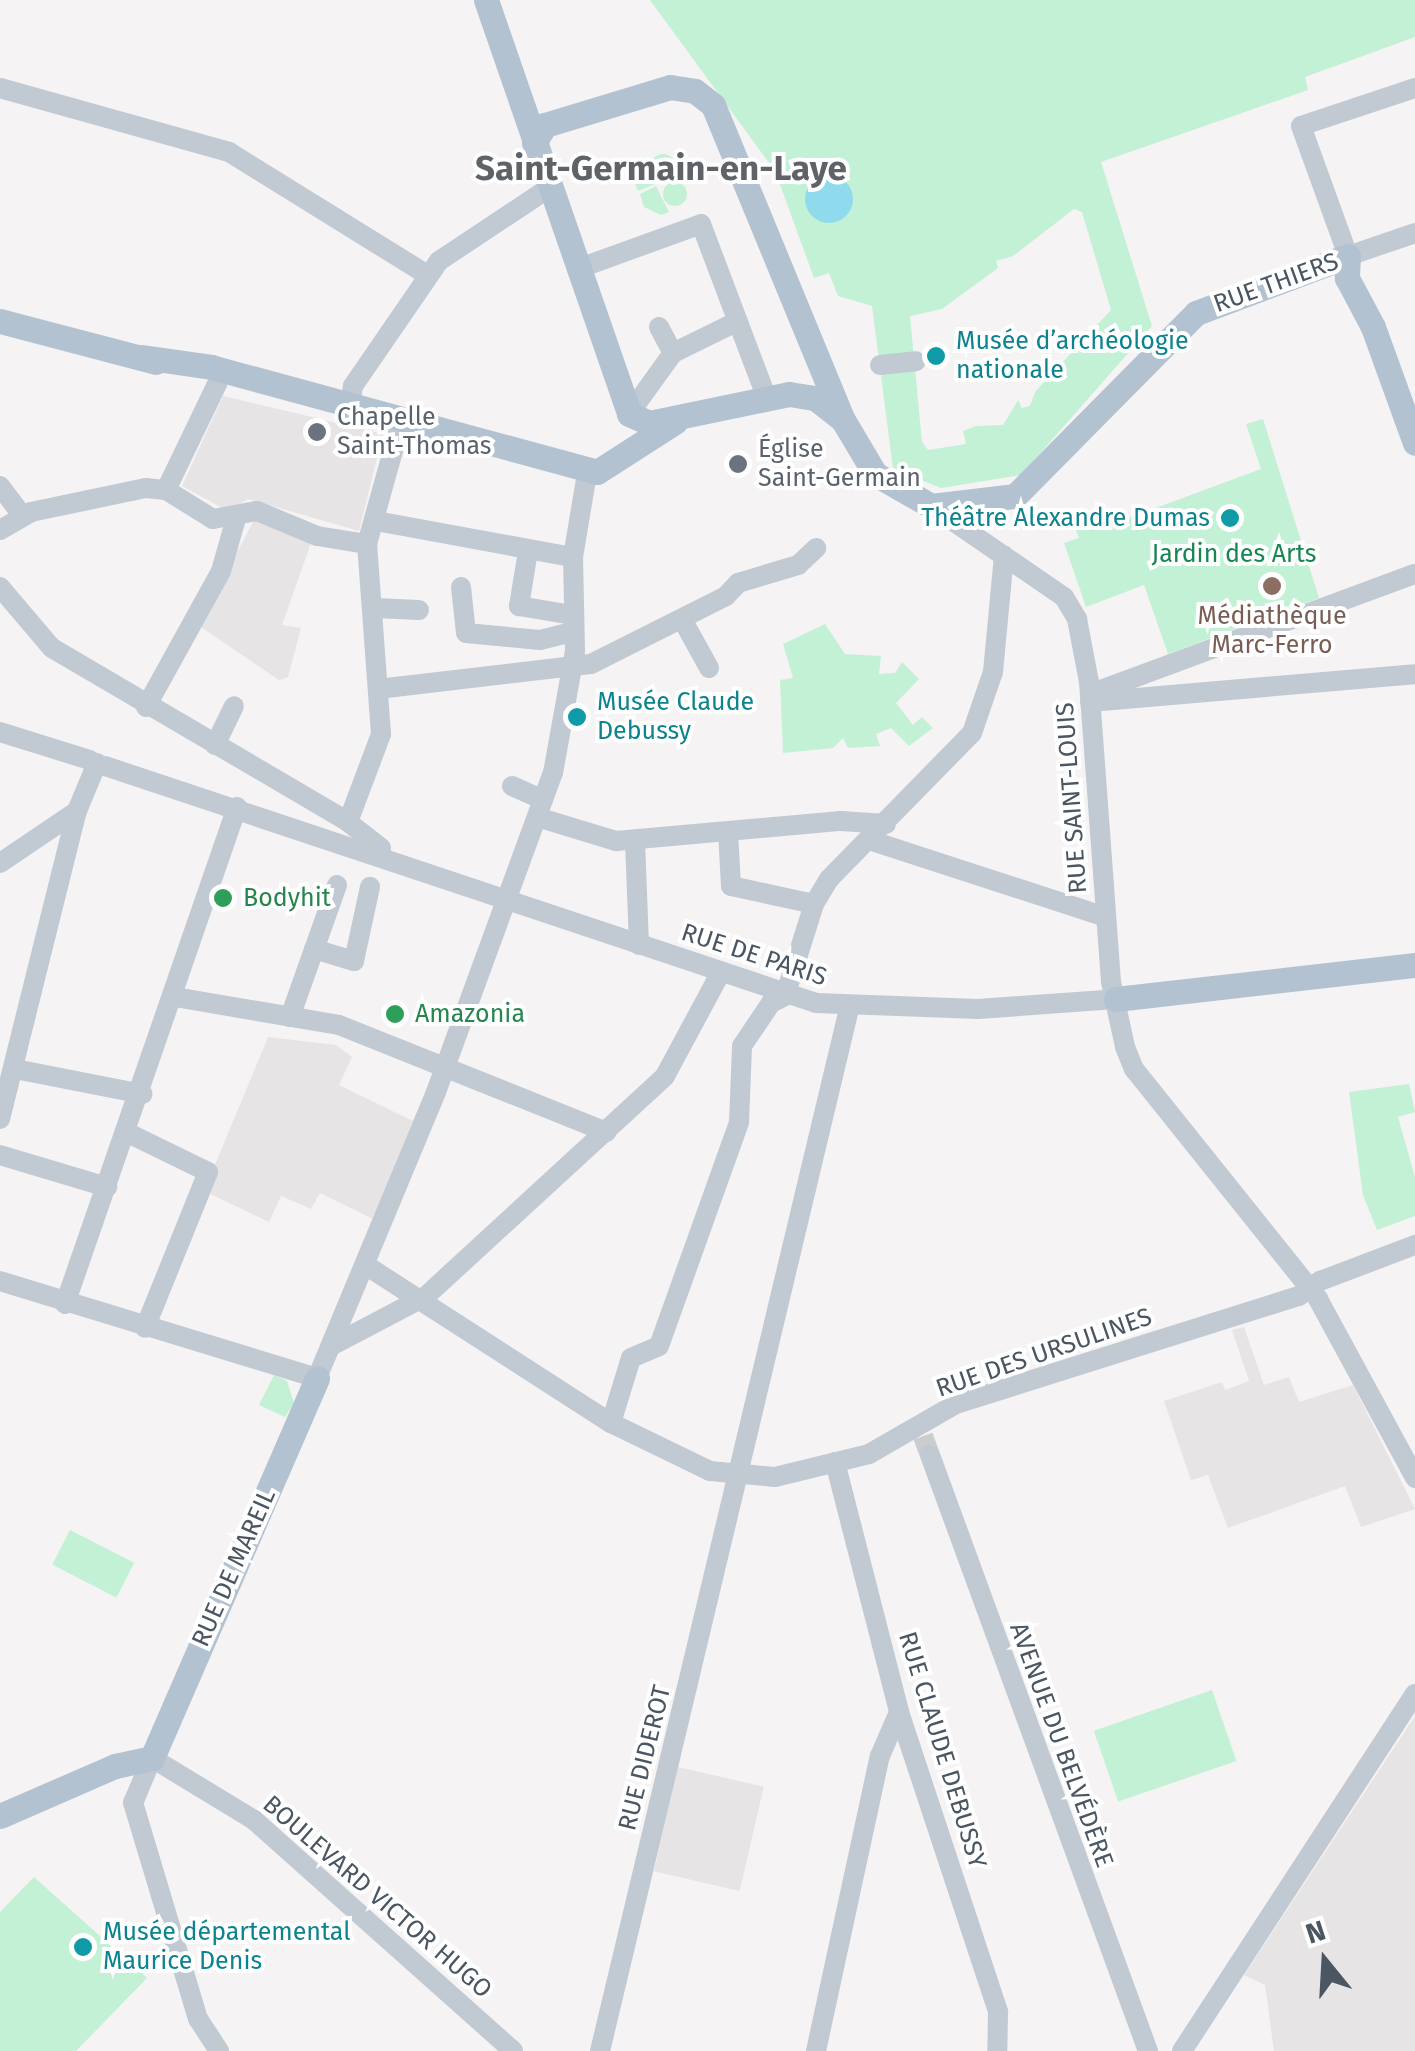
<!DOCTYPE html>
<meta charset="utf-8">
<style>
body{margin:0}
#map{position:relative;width:1415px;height:2051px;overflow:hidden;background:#f5f3f3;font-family:"Fira Sans",sans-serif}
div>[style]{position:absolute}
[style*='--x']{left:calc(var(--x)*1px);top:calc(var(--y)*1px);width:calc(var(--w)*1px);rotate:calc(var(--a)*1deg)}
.education>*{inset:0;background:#e6e4e5;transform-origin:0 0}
.green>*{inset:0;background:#c3f1d5;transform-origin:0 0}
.round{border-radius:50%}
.water>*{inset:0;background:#90daee}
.minor-tunnel>*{height:20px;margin-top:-10px;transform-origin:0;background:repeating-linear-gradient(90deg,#caccce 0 20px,transparent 0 30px)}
.minor>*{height:20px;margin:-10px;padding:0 10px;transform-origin:10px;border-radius:10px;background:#c1cad2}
.major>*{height:25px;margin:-12.5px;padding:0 12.5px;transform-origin:12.5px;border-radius:12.5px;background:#b3c2d1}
.dots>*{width:28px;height:28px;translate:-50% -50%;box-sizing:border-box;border:5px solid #fff;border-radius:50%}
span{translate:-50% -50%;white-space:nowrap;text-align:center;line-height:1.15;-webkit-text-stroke:8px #fff;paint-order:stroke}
.street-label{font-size:25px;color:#4a5661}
.culture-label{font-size:25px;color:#0d838f}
.left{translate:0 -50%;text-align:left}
.right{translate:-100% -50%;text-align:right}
.worship-label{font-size:25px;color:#5b616d}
.park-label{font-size:25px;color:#17864f}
.education-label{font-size:25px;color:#785e54}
.leisure-label{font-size:25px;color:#27864d}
.district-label{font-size:35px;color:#5f6368;font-weight:700}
.north{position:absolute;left:1275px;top:1911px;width:100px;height:100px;-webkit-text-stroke:8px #fff;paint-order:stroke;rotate:342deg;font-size:28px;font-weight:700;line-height:40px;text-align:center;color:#4a5661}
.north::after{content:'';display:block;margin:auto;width:35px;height:45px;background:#4a5661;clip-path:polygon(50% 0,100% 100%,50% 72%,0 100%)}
</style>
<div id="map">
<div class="education">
<i style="clip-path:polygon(223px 396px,383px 434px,359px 531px,248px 499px,228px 511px,182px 486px)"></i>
<i style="clip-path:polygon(257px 515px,312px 540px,282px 625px,301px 628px,288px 677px,279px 680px,198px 625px)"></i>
<i style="clip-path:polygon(268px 1037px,336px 1045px,352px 1057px,339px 1085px,413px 1121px,373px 1219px,320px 1193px,311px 1209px,281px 1196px,269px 1222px,204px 1191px)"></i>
<i style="clip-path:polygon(1244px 1327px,1264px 1385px,1289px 1377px,1299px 1402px,1353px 1385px,1415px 1509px,1361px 1527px,1345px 1486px,1228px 1528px,1208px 1475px,1191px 1480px,1164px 1401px,1222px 1382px,1225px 1390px,1249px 1381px,1232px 1330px)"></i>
<i style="clip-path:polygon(1415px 1716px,1415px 2051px,1274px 2051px,1265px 1985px,1244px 1975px)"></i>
<i style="left:678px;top:1767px;width:88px;height:107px;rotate:13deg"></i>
</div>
<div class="green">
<i style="clip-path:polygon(evenodd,650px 0,1415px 0,1415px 37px,1305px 77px,1308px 90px,1101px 162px,1152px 326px,1021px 475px,941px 488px,893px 469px,872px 306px,838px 296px,829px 273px,814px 278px,775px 171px,650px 0,1074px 209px,1082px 212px,1111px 310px,1035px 392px,1030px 406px,1022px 408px,1018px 400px,1003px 425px,976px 426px,963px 431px,966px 444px,928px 450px,922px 442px,910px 316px,942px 309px,998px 268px,996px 261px,1013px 256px,1074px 209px)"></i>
<i class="round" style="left:651px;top:154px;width:24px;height:24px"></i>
<i style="clip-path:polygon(647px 159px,655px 184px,638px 191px,633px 179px)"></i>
<i class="round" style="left:663px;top:182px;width:24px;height:24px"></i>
<i style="clip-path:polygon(656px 186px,669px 212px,661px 215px,644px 207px,640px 194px)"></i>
<i style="clip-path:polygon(1263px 419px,1319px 598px,1168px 654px,1144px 585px,1086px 607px,1064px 543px,1079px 538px,1075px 528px,1095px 520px,1099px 529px,1261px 469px,1246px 424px)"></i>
<i style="clip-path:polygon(825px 624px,845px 654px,881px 656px,879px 674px,895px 673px,902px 662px,919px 679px,896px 703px,913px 725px,922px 717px,933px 728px,909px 746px,891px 728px,876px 734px,880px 746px,848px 748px,843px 738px,833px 748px,783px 753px,780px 680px,793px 678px,783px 644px)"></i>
<i style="clip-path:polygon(1409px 1084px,1415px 1112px,1398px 1117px,1415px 1177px,1415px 1216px,1377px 1230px,1363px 1195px,1349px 1092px)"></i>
<i style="clip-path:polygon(274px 1375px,287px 1381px,294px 1403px,285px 1417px,259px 1405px)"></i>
<i style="left:70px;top:1530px;width:72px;height:39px;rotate:27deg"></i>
<i style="left:1212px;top:1690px;width:75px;height:125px;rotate:71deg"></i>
<i style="clip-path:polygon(34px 1877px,147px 1978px,76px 2051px,0 2051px,0 1912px)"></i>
</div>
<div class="water">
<i class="round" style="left:805px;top:175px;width:48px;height:48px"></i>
</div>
<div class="minor-tunnel">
<i style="--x:923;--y:1436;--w:20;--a:70"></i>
</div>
<div class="minor">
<i style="--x:0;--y:88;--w:238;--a:15.6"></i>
<i style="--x:229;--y:152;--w:233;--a:31.8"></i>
<i style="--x:1415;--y:88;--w:120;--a:161.6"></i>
<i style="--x:1301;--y:126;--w:138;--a:70.1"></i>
<i style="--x:1348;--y:256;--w:71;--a:-18.9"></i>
<i style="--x:577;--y:269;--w:132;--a:-19.9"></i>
<i style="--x:701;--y:224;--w:187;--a:69.3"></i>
<i style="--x:659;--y:327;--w:30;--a:62"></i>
<i style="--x:880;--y:365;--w:36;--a:-6"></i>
<i style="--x:350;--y:409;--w:23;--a:-83"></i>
<i style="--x:353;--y:386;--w:152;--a:-55.5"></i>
<i style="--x:439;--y:261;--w:132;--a:-33.6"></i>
<i style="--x:629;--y:414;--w:75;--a:-54.2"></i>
<i style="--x:673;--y:353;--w:72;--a:-26.2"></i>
<i style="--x:0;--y:486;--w:36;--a:53"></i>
<i style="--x:166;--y:490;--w:120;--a:-64.3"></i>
<i style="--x:931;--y:506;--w:161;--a:34.4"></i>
<i style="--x:1064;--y:597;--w:26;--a:59"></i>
<i style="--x:1077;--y:619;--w:64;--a:79.2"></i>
<i style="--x:1089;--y:682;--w:301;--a:85.8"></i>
<i style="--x:1111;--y:982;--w:66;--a:77.8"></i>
<i style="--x:1125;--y:1047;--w:24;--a:68"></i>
<i style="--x:1134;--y:1069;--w:295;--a:51.3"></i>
<i style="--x:1318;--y:1299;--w:204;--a:61.5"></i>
<i style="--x:376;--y:521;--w:200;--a:10.4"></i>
<i style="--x:0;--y:530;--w:36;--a:-30"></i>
<i style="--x:31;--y:512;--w:117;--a:-11.8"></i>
<i style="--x:146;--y:488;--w:20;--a:6"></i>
<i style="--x:166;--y:490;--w:55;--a:31.7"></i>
<i style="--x:213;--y:519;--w:45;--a:-10.3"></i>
<i style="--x:257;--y:511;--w:65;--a:22.6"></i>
<i style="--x:317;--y:536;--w:51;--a:9.1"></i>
<i style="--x:528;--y:551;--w:56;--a:99.3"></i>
<i style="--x:519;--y:606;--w:54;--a:9.6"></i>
<i style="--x:0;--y:587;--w:80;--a:49.6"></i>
<i style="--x:52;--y:648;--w:343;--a:30.4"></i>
<i style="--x:348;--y:822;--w:42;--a:38.2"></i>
<i style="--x:461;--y:587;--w:46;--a:83.8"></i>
<i style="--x:466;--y:633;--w:74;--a:5.4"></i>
<i style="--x:540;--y:640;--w:34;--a:-14"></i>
<i style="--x:375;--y:608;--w:44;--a:2.6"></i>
<i style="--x:682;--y:619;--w:56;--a:61.1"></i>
<i style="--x:378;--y:689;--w:214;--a:-6.7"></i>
<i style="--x:591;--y:664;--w:151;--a:-26.7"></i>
<i style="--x:726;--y:596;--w:18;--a:-47"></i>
<i style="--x:738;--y:583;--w:63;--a:-16.7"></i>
<i style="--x:798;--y:565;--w:25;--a:-43"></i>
<i style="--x:1090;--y:694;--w:346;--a:-20.3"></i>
<i style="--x:1090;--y:702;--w:326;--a:-4.9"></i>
<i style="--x:146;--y:707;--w:155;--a:-61.1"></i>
<i style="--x:221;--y:571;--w:58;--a:-74.1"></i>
<i style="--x:0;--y:732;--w:94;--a:17.3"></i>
<i style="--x:215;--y:745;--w:43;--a:-64"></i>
<i style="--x:105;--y:766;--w:749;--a:18.43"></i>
<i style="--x:816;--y:1003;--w:162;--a:2.1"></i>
<i style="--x:978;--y:1009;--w:138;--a:-4.1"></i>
<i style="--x:512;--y:786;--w:34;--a:24"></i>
<i style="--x:537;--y:817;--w:83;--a:16.9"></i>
<i style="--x:616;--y:841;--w:226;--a:-5.1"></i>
<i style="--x:841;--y:821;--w:45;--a:3.8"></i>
<i style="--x:348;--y:822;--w:94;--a:-69.4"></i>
<i style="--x:381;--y:734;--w:191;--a:-94.2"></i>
<i style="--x:367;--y:544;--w:127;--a:-74.4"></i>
<i style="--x:728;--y:832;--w:54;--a:86.8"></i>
<i style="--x:731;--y:886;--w:85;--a:12.2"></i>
<i style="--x:869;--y:840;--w:249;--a:18"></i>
<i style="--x:635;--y:841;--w:104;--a:87.8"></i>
<i style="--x:0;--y:863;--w:93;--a:-34"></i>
<i style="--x:314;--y:949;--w:42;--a:16.7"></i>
<i style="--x:354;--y:961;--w:76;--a:-77.8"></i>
<i style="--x:175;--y:997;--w:166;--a:9.7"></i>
<i style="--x:339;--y:1025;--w:288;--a:21.8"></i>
<i style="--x:290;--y:1017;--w:140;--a:-70.4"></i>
<i style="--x:15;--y:1069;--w:130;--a:11.1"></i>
<i style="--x:0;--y:1119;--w:317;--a:-76"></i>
<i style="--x:77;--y:811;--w:52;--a:-67.4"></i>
<i style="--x:128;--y:1133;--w:89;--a:26"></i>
<i style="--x:208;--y:1172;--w:168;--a:112"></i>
<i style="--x:0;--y:1155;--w:112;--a:16.7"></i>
<i style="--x:367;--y:1266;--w:290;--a:32.8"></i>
<i style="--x:611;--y:1423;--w:110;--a:25.9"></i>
<i style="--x:710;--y:1471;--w:65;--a:5.3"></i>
<i style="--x:775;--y:1477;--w:97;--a:-13.7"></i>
<i style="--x:869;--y:1454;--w:100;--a:-29.9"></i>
<i style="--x:956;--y:1404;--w:360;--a:-17.5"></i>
<i style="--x:1299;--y:1296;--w:26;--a:-36"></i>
<i style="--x:1320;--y:1281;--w:102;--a:-20.8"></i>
<i style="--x:0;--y:1281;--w:332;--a:17"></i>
<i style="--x:317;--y:1378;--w:310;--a:-67.4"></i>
<i style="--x:436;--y:1092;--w:340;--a:-69.9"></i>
<i style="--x:553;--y:773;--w:124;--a:-79.8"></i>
<i style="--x:575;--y:651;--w:94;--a:-91.2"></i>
<i style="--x:573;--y:557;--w:91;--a:-80.5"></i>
<i style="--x:65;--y:1304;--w:526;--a:-70.91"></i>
<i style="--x:333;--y:1345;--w:105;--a:-27.8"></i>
<i style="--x:426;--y:1296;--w:325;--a:-42.6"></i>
<i style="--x:665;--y:1076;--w:118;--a:-61.7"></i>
<i style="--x:611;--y:1423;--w:68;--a:-72.9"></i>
<i style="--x:631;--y:1358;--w:30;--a:-23"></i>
<i style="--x:659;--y:1346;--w:238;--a:-70.3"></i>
<i style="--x:739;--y:1122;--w:76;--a:-87.7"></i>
<i style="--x:742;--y:1046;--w:52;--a:-56"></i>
<i style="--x:771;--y:1003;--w:16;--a:-27"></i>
<i style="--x:785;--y:996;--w:96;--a:-72.5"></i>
<i style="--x:814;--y:904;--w:29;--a:-59"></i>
<i style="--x:829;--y:879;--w:204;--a:-45.6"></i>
<i style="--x:972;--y:733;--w:65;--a:-71"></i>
<i style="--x:993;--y:672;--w:117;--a:-84.6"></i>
<i style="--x:930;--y:1455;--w:635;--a:69.91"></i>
<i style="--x:835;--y:1462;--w:258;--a:75.6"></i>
<i style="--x:899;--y:1712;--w:316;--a:71.7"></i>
<i style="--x:998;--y:2012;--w:39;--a:91"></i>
<i style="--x:219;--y:2051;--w:38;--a:-123"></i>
<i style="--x:198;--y:2019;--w:226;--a:-106.7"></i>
<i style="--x:133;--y:1803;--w:49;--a:-67.1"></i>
<i style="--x:152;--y:1758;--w:119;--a:31.3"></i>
<i style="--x:254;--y:1820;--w:347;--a:41.7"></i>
<i style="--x:600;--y:2051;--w:1071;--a:-76.56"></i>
<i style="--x:816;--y:2051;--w:302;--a:-77.8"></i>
<i style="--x:880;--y:1756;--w:48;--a:-66.6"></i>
<i style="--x:1182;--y:2051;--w:426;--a:-56.9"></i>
</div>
<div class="major">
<i style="--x:486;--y:0;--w:438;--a:70.9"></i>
<i style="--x:629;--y:414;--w:22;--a:24"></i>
<i style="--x:649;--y:423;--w:143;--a:-11.7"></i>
<i style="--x:789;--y:394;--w:26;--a:9"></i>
<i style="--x:815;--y:398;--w:31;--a:38"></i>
<i style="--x:534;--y:143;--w:21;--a:-59"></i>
<i style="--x:545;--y:125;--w:131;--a:-16.9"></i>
<i style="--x:670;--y:87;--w:25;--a:9"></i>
<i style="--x:695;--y:91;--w:23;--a:38"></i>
<i style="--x:713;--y:105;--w:341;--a:67.6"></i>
<i style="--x:843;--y:420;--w:63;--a:59.3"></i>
<i style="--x:875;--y:474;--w:64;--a:29.7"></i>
<i style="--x:931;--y:506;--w:85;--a:-6.8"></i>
<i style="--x:1015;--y:496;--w:257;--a:-45.3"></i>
<i style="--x:1196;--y:313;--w:162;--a:-20.6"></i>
<i style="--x:1348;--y:256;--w:22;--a:93"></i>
<i style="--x:1347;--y:278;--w:55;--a:62"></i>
<i style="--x:1373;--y:327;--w:123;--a:70.1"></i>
<i style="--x:0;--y:321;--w:161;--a:14.7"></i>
<i style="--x:142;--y:357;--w:70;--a:8.2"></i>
<i style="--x:211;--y:367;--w:400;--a:15.2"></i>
<i style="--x:597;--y:472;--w:93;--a:-32.7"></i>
<i style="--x:1116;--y:999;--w:301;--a:-6.5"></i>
<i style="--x:0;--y:1816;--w:125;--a:-23.5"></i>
<i style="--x:115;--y:1766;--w:38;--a:-12"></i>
<i style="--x:152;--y:1758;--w:414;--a:-66.5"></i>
</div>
<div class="dots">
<i style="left:936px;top:356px;background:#0f9aa8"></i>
<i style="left:317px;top:432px;background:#6b7280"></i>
<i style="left:738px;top:464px;background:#6b7280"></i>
<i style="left:1230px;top:518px;background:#0f9aa8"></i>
<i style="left:1272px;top:586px;background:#8d6e63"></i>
<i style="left:577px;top:717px;background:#0f9aa8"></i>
<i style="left:223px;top:898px;background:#2e9e5b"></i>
<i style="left:395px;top:1014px;background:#2e9e5b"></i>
<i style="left:83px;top:1947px;background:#0f9aa8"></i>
</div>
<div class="street-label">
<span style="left:1276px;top:283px;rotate:-20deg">RUE THIERS</span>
<span style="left:1072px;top:798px;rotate:-94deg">RUE SAINT-LOUIS</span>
<span style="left:754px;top:955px;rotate:18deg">RUE DE PARIS</span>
<span style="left:1044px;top:1353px;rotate:-19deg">RUE DES URSULINES</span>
<span style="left:234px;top:1568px;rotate:-66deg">RUE DE MAREIL</span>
<span style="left:1061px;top:1745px;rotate:70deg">AVENUE DU BELVÉDÈRE</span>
<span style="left:942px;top:1750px;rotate:73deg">RUE CLAUDE DEBUSSY</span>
<span style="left:645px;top:1758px;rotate:-76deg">RUE DIDEROT</span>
<span style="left:377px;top:1897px;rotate:41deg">BOULEVARD VICTOR HUGO</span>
</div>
<div class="culture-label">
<span class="left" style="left:956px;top:356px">Musée d’archéologie<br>nationale</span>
<span class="right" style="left:1210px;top:518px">Théâtre Alexandre Dumas</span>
<span class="left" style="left:597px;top:717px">Musée Claude<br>Debussy</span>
<span class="left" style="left:103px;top:1947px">Musée départemental<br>Maurice Denis</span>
</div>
<div class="worship-label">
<span class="left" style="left:337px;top:432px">Chapelle<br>Saint-Thomas</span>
<span class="left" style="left:758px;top:464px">Église<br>Saint-Germain</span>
</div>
<div class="park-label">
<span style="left:1234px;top:554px">Jardin des Arts</span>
</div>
<div class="education-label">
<span style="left:1272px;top:631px">Médiathèque<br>Marc-Ferro</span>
</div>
<div class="leisure-label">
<span class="left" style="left:243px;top:898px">Bodyhit</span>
<span class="left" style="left:415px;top:1014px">Amazonia</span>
</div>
<div class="district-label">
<span style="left:661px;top:168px">Saint-Germain-en-Laye</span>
</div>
<div class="north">N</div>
</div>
